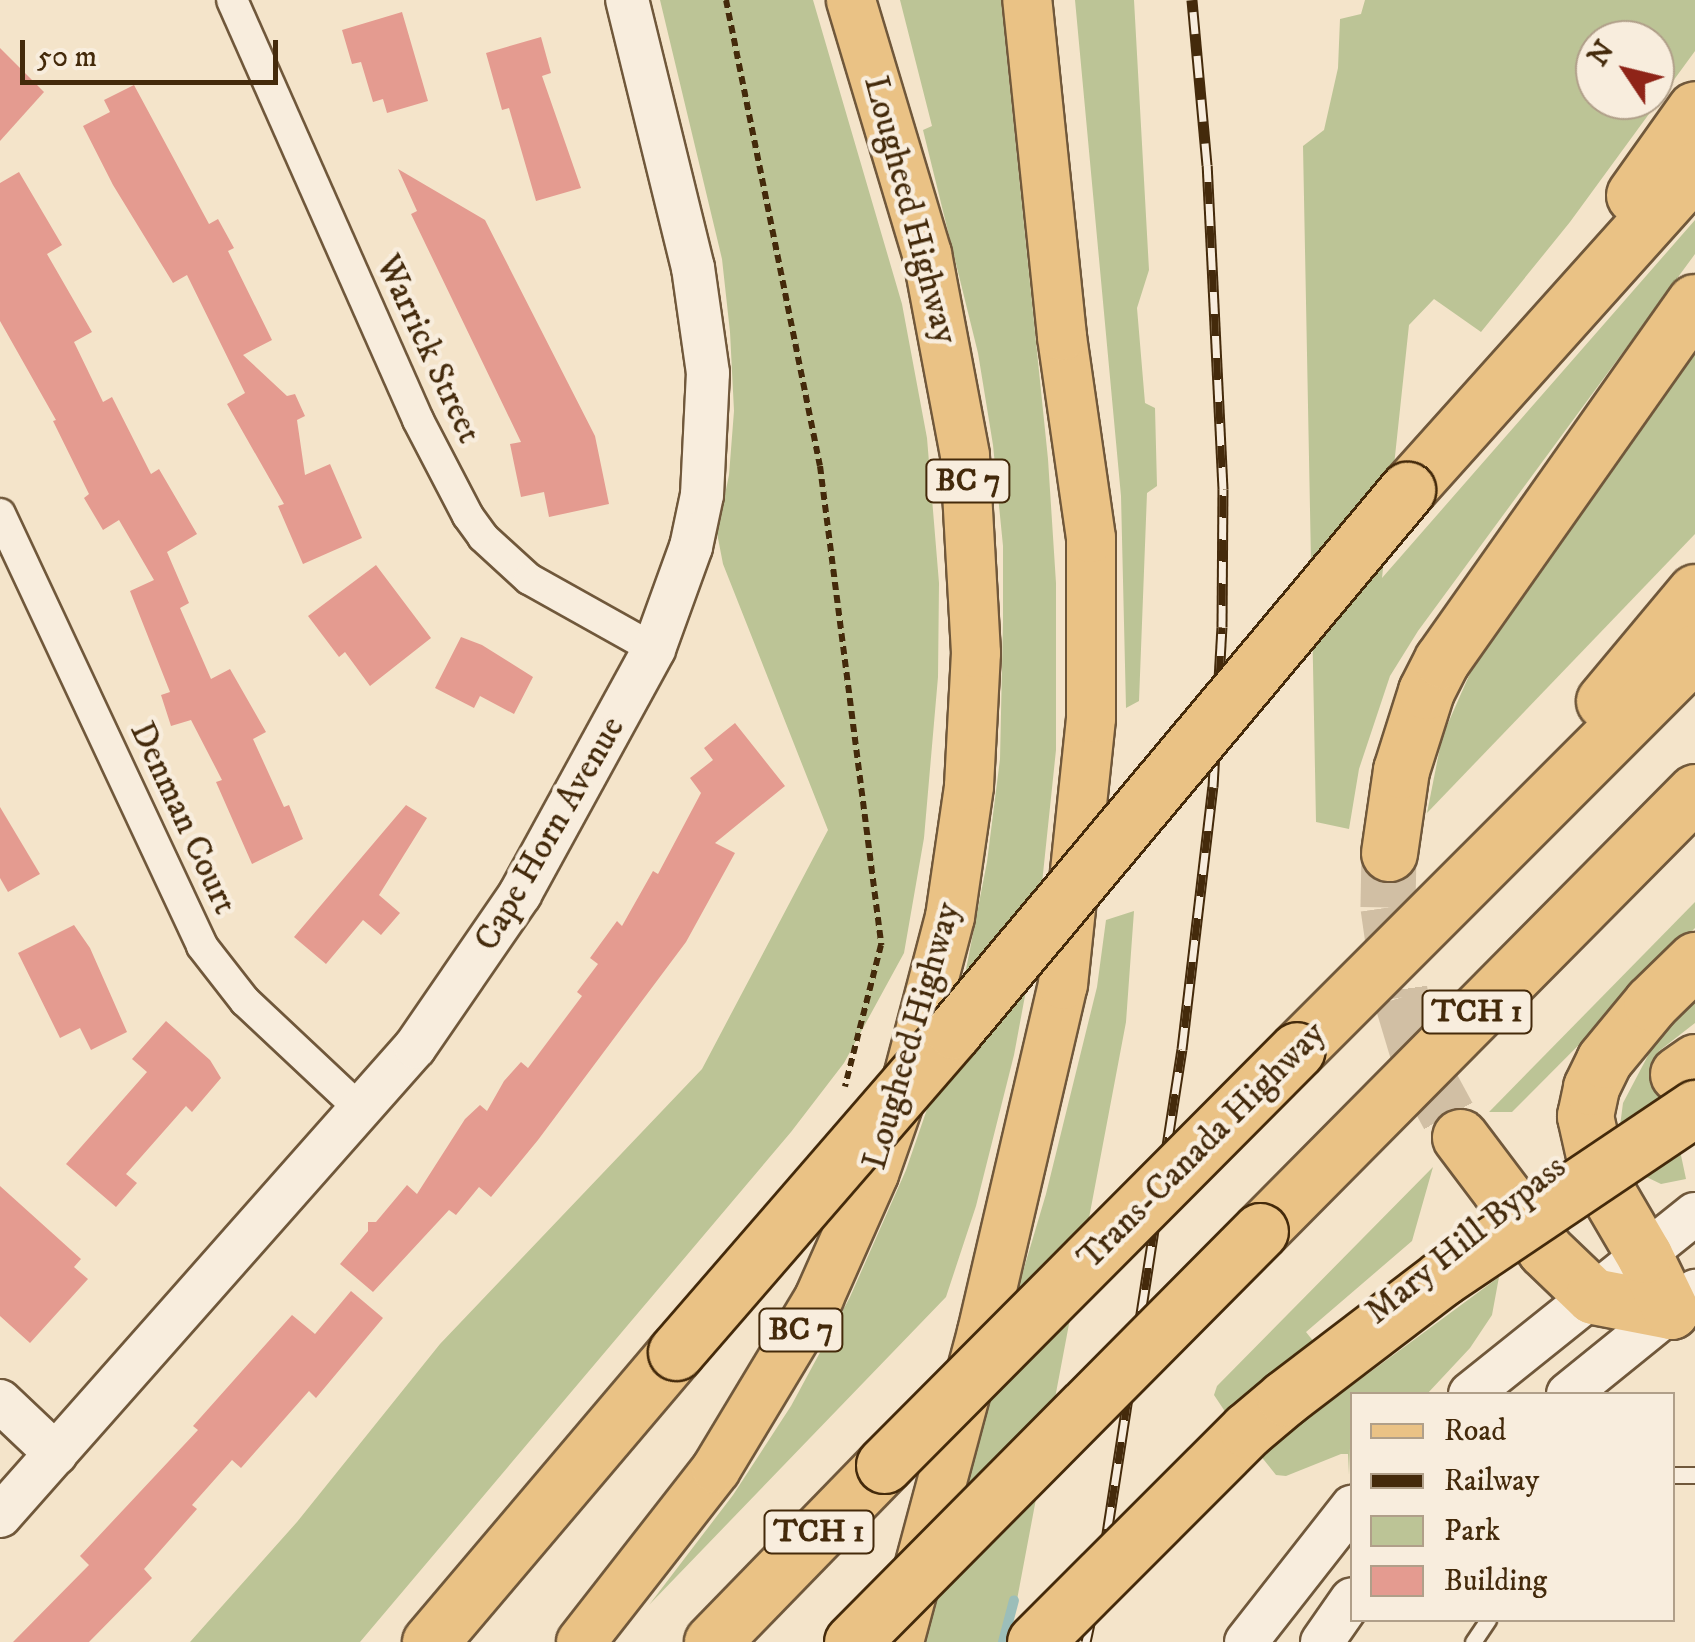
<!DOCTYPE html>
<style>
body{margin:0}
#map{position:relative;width:1695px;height:1642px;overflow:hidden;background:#f4e4ca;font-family:"IM FELL DW Pica",serif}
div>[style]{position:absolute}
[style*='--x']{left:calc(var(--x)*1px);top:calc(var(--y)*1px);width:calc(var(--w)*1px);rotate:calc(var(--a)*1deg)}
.green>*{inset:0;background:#bcc496}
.stream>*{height:10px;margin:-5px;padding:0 5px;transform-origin:5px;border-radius:5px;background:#9cbeb9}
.building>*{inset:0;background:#e49b90}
.highway-tunnel>*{height:55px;margin-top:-27.5px;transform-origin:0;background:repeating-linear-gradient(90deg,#d1bfa4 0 55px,transparent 0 83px)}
.path>*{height:6px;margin-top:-3px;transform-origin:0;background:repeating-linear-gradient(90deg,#442a0b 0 8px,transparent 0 13px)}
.roads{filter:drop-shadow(2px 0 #70583b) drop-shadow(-2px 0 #70583b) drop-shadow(0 2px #70583b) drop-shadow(0 -2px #70583b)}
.lane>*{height:15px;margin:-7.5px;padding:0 7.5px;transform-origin:7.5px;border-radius:7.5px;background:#f8eddd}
.street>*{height:30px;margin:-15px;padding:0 15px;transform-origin:15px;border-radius:15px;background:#f8eddd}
.secondary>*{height:42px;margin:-21px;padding:0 21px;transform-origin:21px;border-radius:21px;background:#f8eddd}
.primary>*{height:48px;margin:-24px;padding:0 24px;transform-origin:24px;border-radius:24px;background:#eac285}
.highway>*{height:55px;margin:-27.5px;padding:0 27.5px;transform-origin:27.5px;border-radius:27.5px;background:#eac285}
.rail>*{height:11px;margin-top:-5.5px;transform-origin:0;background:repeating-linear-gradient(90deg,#f8eddd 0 22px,#442a0b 0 44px);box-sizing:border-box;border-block:2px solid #442a0b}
.bridges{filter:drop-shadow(2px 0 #442a0b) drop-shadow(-2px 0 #442a0b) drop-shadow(0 2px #442a0b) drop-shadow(0 -2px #442a0b)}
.highway-bridge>*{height:55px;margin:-27.5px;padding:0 27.5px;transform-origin:27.5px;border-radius:27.5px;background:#eac285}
span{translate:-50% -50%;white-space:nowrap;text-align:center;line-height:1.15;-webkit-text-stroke:9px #f8eddd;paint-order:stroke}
.shield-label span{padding:2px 8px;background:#f8eddd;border:2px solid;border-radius:8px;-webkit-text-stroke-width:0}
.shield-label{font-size:32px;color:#442a0b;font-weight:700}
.street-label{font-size:35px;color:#442a0b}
.legend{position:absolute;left:1350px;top:1392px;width:325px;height:230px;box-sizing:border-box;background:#f8eddd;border:2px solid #b09f89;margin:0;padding:12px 18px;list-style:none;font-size:30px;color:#442a0b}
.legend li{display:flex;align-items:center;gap:20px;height:50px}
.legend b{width:50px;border:2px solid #b09f89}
.north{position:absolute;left:1575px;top:20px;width:100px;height:100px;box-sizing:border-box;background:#f8eddd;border:2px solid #b09f89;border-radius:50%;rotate:305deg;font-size:28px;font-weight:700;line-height:40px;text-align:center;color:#442a0b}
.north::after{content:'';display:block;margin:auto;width:35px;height:45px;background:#8f2418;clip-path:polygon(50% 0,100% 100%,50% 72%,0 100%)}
.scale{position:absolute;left:20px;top:40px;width:258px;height:45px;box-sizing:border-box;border:5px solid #442a0b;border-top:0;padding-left:12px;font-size:30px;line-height:35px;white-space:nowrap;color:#442a0b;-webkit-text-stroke:8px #f8eddd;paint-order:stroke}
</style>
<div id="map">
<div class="green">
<i style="clip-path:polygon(660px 0,813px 0,902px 304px,927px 438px,939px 583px,938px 677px,924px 838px,904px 953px,844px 1063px,791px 1132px,360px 1642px,190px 1642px,297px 1522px,440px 1344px,702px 1069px,828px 830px,723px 564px,717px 533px,729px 475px,734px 411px,730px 332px,722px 259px)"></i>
<i style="clip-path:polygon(900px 0,1001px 0,1048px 459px,1056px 583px,1056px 750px,1037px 931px,1014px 1055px,976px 1206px,946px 1297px,649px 1605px,733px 1495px,791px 1406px,850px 1297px,906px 1170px,954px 1031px,987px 862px,1000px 759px,1003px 621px,1003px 546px,993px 445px,978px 353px,923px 130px,932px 126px)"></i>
<i style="clip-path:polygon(1075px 0,1134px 0,1149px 270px,1137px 308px,1145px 403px,1155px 408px,1157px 486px,1147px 493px,1139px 701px,1126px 708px,1121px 496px)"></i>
<i style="clip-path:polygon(evenodd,1365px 0,1695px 0,1695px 51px,1570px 222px,1481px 332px,1434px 299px,1409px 325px,1382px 578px,1695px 220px,1695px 254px,1418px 631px,1390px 676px,1359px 769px,1349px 829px,1316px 822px,1303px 146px,1324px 130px,1338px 68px,1340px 19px,1361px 14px,1365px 0,1595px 40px,1655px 40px,1655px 100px,1595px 100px,1595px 40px)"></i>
<i style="clip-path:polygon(1695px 343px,1695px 534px,1427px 813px,1442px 737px,1482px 646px)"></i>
<i style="clip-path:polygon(1695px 902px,1695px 928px,1512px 1112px,1489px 1112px)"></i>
<i style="clip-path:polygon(1134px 911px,1126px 1022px,1009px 1642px,913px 1642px,1046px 1194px,1097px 987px,1106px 920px)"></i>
<i style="clip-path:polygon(1695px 1001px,1695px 1023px,1659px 1051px,1686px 1179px,1661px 1184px,1636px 1172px,1620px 1126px,1623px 1103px,1653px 1046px)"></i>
<i style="clip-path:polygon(1433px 1167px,1412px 1241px,1306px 1332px,1350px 1387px,1499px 1277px,1492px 1315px,1470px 1348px,1427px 1394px,1352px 1394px,1349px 1475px,1348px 1454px,1341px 1454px,1286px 1476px,1276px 1475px,1224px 1410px,1214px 1395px,1217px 1386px)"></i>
</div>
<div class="stream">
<i style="--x:1003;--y:1642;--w:43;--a:-75.3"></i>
</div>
<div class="building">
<i style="clip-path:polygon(402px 12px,428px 101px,387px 113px,383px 99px,373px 102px,361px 62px,352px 64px,342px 30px)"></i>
<i style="clip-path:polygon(541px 37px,551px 73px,542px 76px,581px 188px,536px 201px,509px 108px,502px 110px,486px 53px)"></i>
<i style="clip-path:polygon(0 48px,44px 92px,0 141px)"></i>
<i style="clip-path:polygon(134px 85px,209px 224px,218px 219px,234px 248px,228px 251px,272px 340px,243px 355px,287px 396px,295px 394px,305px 416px,297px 420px,305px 475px,330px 464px,362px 538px,303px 564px,278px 506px,284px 504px,227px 404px,245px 393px,187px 275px,173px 283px,113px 185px,83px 126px,110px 112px,104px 100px)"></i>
<i style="clip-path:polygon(398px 169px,485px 220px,595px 436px,609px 504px,549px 517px,544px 492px,521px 497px,510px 444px,521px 442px,411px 214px,417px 211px)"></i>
<i style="clip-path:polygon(19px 172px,62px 245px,47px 254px,92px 332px,74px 342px,103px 402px,112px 397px,151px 474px,159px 469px,197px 534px,167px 552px,189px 603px,180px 608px,211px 679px,230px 669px,266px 732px,253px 739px,284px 807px,289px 805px,303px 839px,252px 864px,216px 782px,222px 780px,191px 720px,171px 726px,161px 695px,170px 692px,130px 591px,154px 580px,119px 520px,103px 530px,84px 498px,89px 494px,53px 421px,56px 420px,0 321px,0 183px)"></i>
<i style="clip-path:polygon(376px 565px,431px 638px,370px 686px,345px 652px,339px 657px,308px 616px)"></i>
<i style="clip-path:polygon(461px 637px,482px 645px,533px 677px,514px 714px,480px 696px,474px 708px,435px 688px)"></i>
<i style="clip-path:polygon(735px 723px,785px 786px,715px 843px,735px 853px,686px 942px,538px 1140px,491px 1197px,479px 1187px,456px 1215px,449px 1210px,373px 1292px,340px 1264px,368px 1231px,368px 1222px,376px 1222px,407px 1185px,417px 1194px,465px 1119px,480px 1105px,487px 1111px,504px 1081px,521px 1062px,528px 1068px,582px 996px,577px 992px,598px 964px,590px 958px,617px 921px,622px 926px,653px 871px,658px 874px,701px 793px,690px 778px,713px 760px,704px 748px)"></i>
<i style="clip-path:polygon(406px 805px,427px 818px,379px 895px,400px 913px,381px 935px,363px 920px,326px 964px,294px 937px)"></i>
<i style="clip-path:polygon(0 807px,40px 874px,8px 892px,0 878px)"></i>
<i style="clip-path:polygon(74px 925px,90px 948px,127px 1032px,91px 1050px,80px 1028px,60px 1038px,18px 953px)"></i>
<i style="clip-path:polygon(166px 1021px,210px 1060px,221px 1078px,192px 1112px,186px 1106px,126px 1174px,137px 1183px,116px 1207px,66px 1164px,147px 1072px,132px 1059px)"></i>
<i style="clip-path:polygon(0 1186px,81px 1259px,74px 1267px,88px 1279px,30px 1343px,0 1316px)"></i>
<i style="clip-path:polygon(351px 1291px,383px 1318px,316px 1398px,309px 1391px,241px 1468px,232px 1460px,192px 1505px,197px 1509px,144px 1569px,152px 1578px,89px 1642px,13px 1642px,89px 1565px,80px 1556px,198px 1430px,193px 1426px,292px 1315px,315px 1334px)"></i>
</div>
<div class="highway-tunnel">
<i style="--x:1389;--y:853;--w:54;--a:91.1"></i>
<i style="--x:1388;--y:907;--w:91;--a:81.8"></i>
<i style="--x:1401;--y:997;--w:73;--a:73.3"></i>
<i style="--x:1422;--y:1067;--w:80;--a:61.5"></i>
</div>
<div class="path">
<i style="--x:726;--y:0;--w:475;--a:78.6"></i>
<i style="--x:820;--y:466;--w:483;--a:82.7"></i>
<i style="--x:881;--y:945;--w:146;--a:104.3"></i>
</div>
<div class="roads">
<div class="lane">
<i style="--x:1672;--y:1475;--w:23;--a:0"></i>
<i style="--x:1473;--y:1642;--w:27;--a:-56"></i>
</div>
<div class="street">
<i style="--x:232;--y:0;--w:459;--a:66.1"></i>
<i style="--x:418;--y:420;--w:108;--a:62.5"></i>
<i style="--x:468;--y:516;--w:26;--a:54"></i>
<i style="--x:483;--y:537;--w:62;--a:42.4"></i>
<i style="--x:529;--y:579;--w:143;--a:29.2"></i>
<i style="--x:0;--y:514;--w:477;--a:64.9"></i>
<i style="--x:202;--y:946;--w:70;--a:52"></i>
<i style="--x:245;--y:1001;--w:159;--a:43.2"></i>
</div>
<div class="secondary">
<i style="--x:1470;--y:1394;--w:288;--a:-38.7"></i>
<i style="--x:1568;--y:1394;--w:164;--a:-39"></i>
<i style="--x:0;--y:1401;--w:77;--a:43.4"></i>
<i style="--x:0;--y:1516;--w:626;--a:-48.5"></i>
<i style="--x:415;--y:1047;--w:186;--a:-55.5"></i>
<i style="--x:520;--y:894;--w:279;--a:-61.3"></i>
<i style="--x:654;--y:649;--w:109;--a:-70.1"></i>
<i style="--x:691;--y:547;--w:53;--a:-78.1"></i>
<i style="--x:702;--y:495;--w:122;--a:-87.2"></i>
<i style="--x:708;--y:373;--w:106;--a:-98.1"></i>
<i style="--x:693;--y:268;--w:276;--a:-103.8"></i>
<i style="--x:1246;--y:1642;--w:172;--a:-51.9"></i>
<i style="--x:1322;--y:1642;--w:52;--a:-55.1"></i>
</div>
<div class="primary">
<i style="--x:581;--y:1642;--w:219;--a:-52"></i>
<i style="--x:716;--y:1469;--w:200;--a:-58.9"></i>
<i style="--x:819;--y:1298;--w:136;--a:-66.1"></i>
<i style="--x:874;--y:1174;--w:103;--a:-70.7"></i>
<i style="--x:908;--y:1077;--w:165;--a:-75.3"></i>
<i style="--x:950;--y:917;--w:132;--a:-81.7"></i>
<i style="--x:969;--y:786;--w:133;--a:-87"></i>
<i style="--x:976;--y:653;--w:198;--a:-93.2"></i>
<i style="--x:965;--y:455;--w:205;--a:-100.7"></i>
<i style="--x:927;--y:254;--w:265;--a:-106.7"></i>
<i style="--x:899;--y:1642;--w:321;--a:-75"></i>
<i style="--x:982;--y:1332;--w:356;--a:-76.9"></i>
<i style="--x:1063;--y:985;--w:268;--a:-84"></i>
<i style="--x:1091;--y:718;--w:180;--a:-90"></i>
<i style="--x:1091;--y:538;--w:204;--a:-98.2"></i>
<i style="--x:1062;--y:336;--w:338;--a:-95.9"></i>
</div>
<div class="highway">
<i style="--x:1634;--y:195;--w:105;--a:-54.7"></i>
<i style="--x:1407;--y:490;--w:431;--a:-48.1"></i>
<i style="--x:1604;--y:701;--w:142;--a:-50.1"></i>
<i style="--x:1389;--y:853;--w:84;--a:-81.8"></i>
<i style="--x:1401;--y:770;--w:83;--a:-72.4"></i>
<i style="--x:1426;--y:691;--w:35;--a:-63"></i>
<i style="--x:1442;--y:660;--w:438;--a:-54.8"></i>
<i style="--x:1297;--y:1050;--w:563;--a:-45"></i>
<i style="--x:1678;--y:1074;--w:21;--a:-35"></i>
<i style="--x:1460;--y:1137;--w:141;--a:53"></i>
<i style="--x:1545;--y:1250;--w:66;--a:43.8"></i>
<i style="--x:1593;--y:1296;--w:79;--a:10.9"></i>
<i style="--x:1260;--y:1231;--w:618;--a:-45.26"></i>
<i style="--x:1671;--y:1311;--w:62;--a:-115.7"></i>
<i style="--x:1644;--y:1255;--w:89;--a:-120.3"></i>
<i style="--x:1599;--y:1178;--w:64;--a:-102.7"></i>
<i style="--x:1585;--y:1116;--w:30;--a:-78"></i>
<i style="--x:1591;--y:1087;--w:30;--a:-64"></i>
<i style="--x:1604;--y:1060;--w:74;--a:-50.5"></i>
<i style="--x:1651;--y:1003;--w:62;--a:-44.3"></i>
<i style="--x:430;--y:1642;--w:380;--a:-49.7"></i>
<i style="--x:712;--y:1642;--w:247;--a:-45.8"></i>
</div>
</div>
<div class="rail">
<i style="--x:1086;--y:1642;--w:72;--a:-77.9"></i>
<i style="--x:1101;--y:1572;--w:529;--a:-81.2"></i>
<i style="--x:1182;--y:1049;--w:264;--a:-83.3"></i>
<i style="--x:1213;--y:787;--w:160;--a:-86.8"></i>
<i style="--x:1222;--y:627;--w:138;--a:-89.6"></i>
<i style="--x:1223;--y:489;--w:324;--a:-92.8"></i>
<i style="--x:1207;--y:165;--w:166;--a:-95.2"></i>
</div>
<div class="bridges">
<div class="highway-bridge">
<i style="--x:676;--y:1352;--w:425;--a:-49.1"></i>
<i style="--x:954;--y:1031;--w:706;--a:-50.06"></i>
<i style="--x:884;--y:1465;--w:585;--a:-45.14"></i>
<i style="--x:852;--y:1642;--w:579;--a:-45.21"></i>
<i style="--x:1035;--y:1642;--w:300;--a:-45"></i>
<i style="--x:1247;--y:1430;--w:50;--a:-40.1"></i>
<i style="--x:1285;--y:1398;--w:198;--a:-37.4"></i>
<i style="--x:1442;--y:1278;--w:305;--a:-33.9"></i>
</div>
</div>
<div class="shield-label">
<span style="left:968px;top:481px">BC 7</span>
<span style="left:1477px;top:1012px">TCH 1</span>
<span style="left:801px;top:1330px">BC 7</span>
<span style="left:819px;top:1532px">TCH 1</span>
</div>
<div class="street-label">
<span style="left:910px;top:210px;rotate:75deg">Lougheed Highway</span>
<span style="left:428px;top:349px;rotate:65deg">Warrick Street</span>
<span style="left:183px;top:818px;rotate:65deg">Denman Court</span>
<span style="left:550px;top:834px;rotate:-60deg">Cape Horn Avenue</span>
<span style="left:912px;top:1036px;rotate:-74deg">Lougheed Highway</span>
<span style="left:1202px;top:1146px;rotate:-45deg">Trans-Canada Highway</span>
<span style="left:1466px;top:1240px;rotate:-39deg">Mary Hill Bypass</span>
</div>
<ul class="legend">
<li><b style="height:12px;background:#eac285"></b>Road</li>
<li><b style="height:12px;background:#442a0b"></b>Railway</li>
<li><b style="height:28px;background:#bcc496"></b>Park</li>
<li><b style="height:28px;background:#e49b90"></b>Building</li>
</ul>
<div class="north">N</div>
<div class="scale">50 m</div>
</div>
